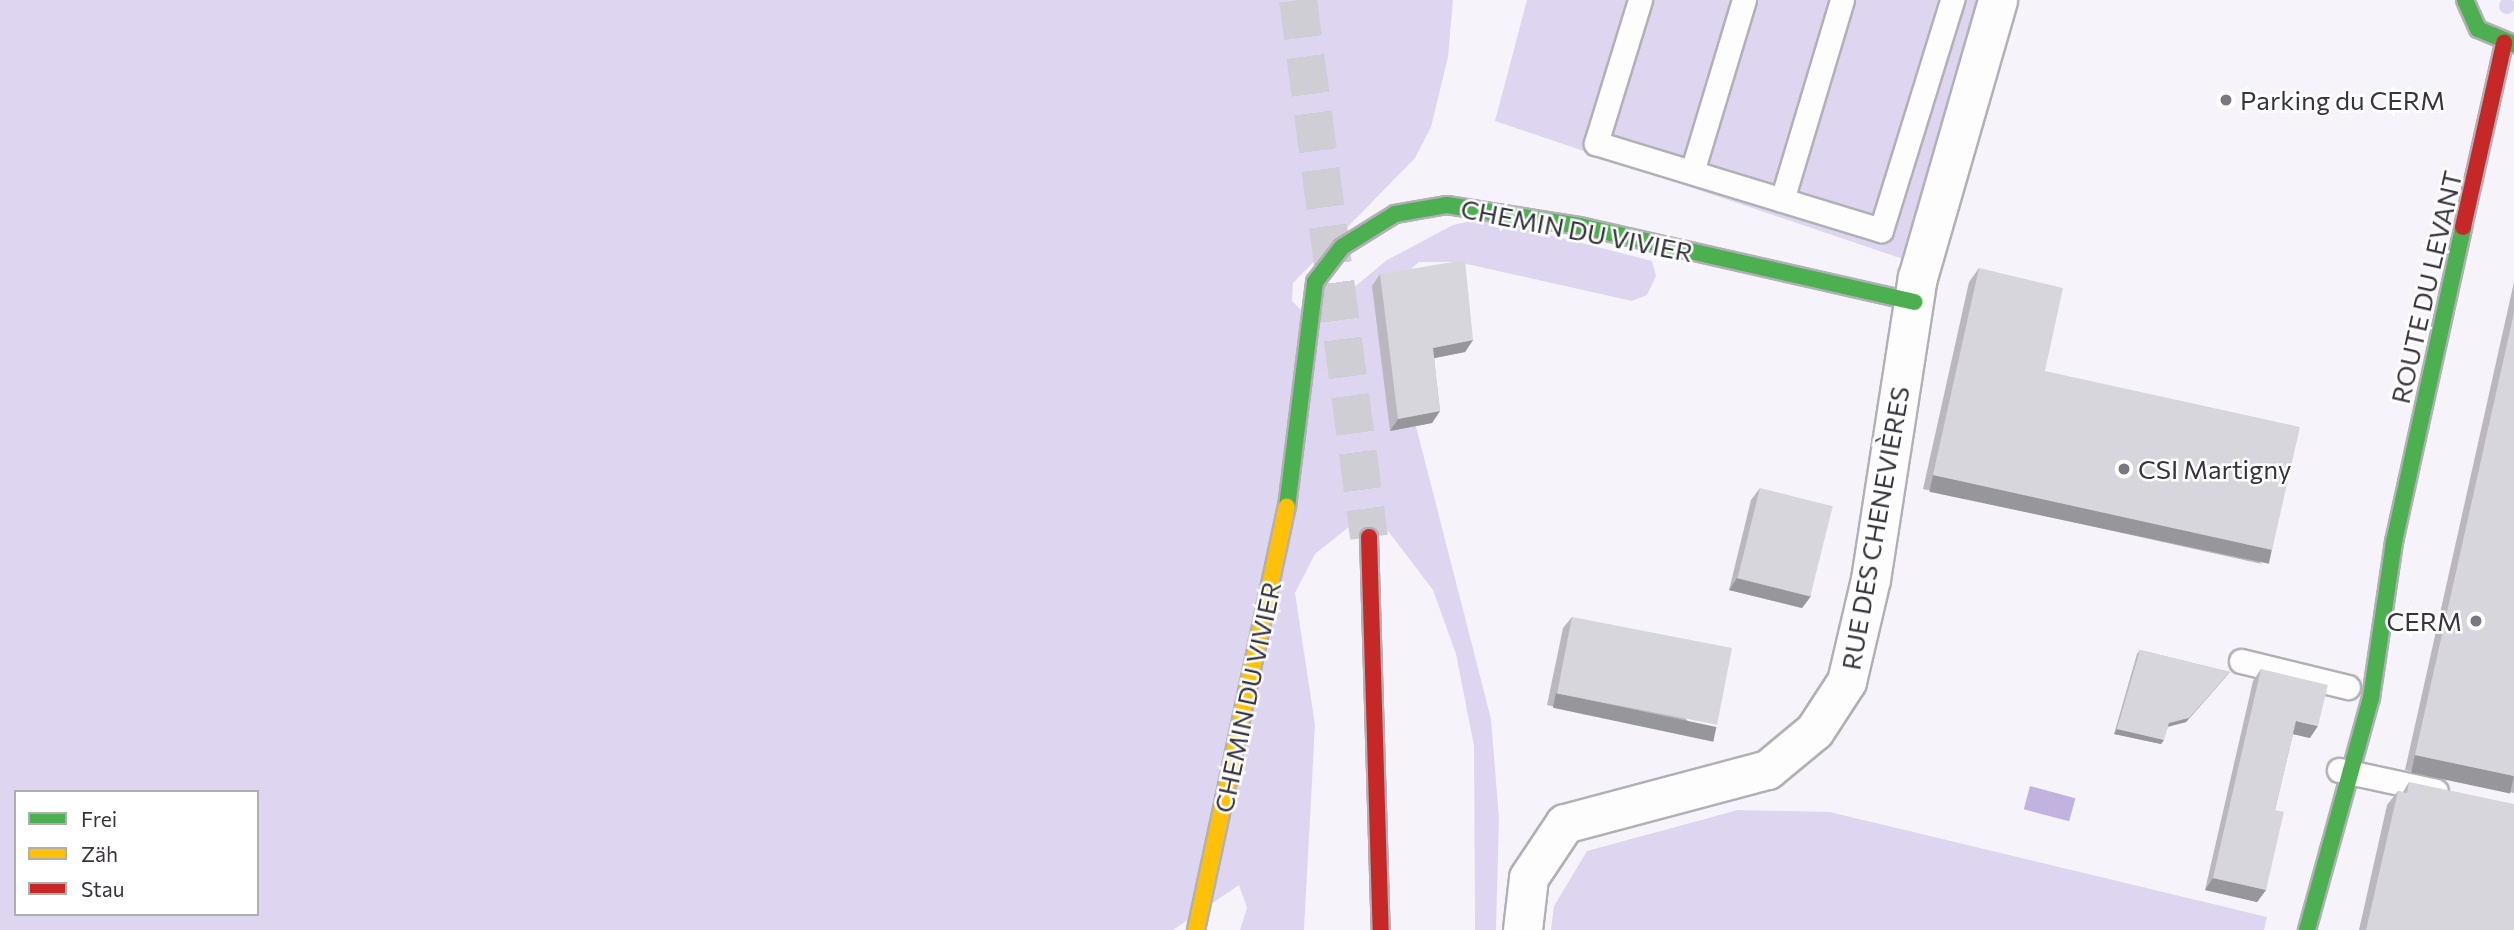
<!DOCTYPE html>
<meta charset="utf-8">
<style>
body{margin:0}
#map{position:relative;width:2514px;height:930px;overflow:hidden;background:#f6f4fa;font-family:Commissioner,sans-serif}
div>[style]{position:absolute}
[style*='--x']{left:calc(var(--x)*1px);top:calc(var(--y)*1px);width:calc(var(--w)*1px);rotate:calc(var(--a)*1deg)}
.green>*{inset:0;background:#ded6f0}
.round{border-radius:50%}
.water>*{inset:0;background:#c2b2df;transform-origin:0 0}
.highway-tunnel>*{height:38px;margin-top:-19px;transform-origin:0;background:repeating-linear-gradient(90deg,#d0ced5 0 38px,transparent 0 57px)}
.roads{filter:drop-shadow(2px 0 #b2b0b7) drop-shadow(-2px 0 #b2b0b7) drop-shadow(0 2px #b2b0b7) drop-shadow(0 -2px #b2b0b7)}
.lane>*{height:23px;margin:-11.5px;padding:0 11.5px;transform-origin:11.5px;border-radius:11.5px;background:#fefdfe}
.street>*{height:38px;margin:-19px;padding:0 19px;transform-origin:19px;border-radius:19px;background:#fefdfe}
.fast>*{height:16px;margin:-8px;padding:0 8px;transform-origin:8px;border-radius:8px;background:#4caf50}
.slow>*{height:16px;margin:-8px;padding:0 8px;transform-origin:8px;border-radius:8px;background:#ffc107}
.jam>*{height:16px;margin:-8px;padding:0 8px;transform-origin:8px;border-radius:8px;background:#c62828}
.wall>*{inset:0;background:#bab8be}
.shaded-wall>*{inset:0;background:#97969b;transform-origin:0 0}
.building>*{inset:0;background:#d8d6dd;transform-origin:0 0}
.dots>*{width:19px;height:19px;translate:-50% -50%;box-sizing:border-box;border:4px solid #fff;border-radius:50%}
span{translate:-50% -50%;white-space:nowrap;text-align:center;line-height:1.15;-webkit-text-stroke:5px #fff;paint-order:stroke}
.poi-label{font-size:26px;color:#38343f}
.left{translate:0 -50%;text-align:left}
.right{translate:-100% -50%;text-align:right}
.street-label{font-size:26px;color:#38343f}
.legend{position:absolute;left:14px;top:790px;width:245px;height:126px;box-sizing:border-box;background:#fff;border:2px solid #afaeb2;margin:0;padding:9px 12px;list-style:none;font-size:21px;color:#38343f}
.legend li{display:flex;align-items:center;gap:14px;height:35px}
.legend b{width:35px;border:2px solid #afaeb2}
</style>
<div id="map">
<div class="green">
<i class="round" style="left:2499px;top:-2px;width:16px;height:16px"></i>
<i style="clip-path:polygon(evenodd,0 0,1453px 0,1448px 57px,1431px 127px,1415px 158px,1293px 283px,1292px 301px,1301px 310px,1323px 313px,1387px 260px,1453px 225px,1484px 218px,1652px 261px,1656px 276px,1647px 295px,1632px 301px,1458px 262px,1419px 262px,1405px 274px,1398px 356px,1491px 719px,1499px 818px,1496px 930px,1475px 930px,1474px 746px,1456px 654px,1433px 590px,1385px 527px,1369px 523px,1350px 526px,1315px 554px,1295px 593px,1315px 725px,1304px 930px,1240px 930px,1247px 908px,1239px 885px,1173px 930px,0 930px,0 0,16px 792px,257px 792px,257px 914px,16px 914px,16px 792px)"></i>
<i style="clip-path:polygon(1527px 0,1983px 0,1903px 259px,1495px 121px)"></i>
<i style="clip-path:polygon(1738px 810px,1830px 812px,2267px 917px,2264px 930px,1551px 930px,1554px 906px,1587px 851px)"></i>
</div>
<div class="water">
<i style="left:2030px;top:786px;width:47px;height:24px;rotate:15deg"></i>
</div>
<div class="highway-tunnel">
<i style="--x:1298;--y:0;--w:542;--a:82.47"></i>
</div>
<div class="roads">
<div class="lane">
<i style="--x:1640;--y:0;--w:150;--a:107.1"></i>
<i style="--x:1596;--y:143;--w:298;--a:17"></i>
<i style="--x:1881;--y:230;--w:241;--a:-72.8"></i>
<i style="--x:1692;--y:172;--w:180;--a:-73.2"></i>
<i style="--x:1782;--y:200;--w:209;--a:-73.3"></i>
<i style="--x:2241;--y:661;--w:110;--a:13.7"></i>
<i style="--x:2339;--y:770;--w:99;--a:12.2"></i>
</div>
<div class="street">
<i style="--x:1523;--y:930;--w:52;--a:-83.4"></i>
<i style="--x:1529;--y:878;--w:65;--a:-56.3"></i>
<i style="--x:1565;--y:824;--w:210;--a:-14.9"></i>
<i style="--x:1768;--y:770;--w:61;--a:-39.7"></i>
<i style="--x:1815;--y:731;--w:59;--a:-56.9"></i>
<i style="--x:1847;--y:682;--w:105;--a:-76.8"></i>
<i style="--x:1871;--y:580;--w:306;--a:-81.2"></i>
<i style="--x:1918;--y:278;--w:289;--a:-73.9"></i>
</div>
<div class="fast">
<i style="--x:2465;--y:0;--w:32;--a:66"></i>
<i style="--x:2478;--y:29;--w:39;--a:23"></i>
<i style="--x:1287;--y:507;--w:227;--a:-82.9"></i>
<i style="--x:1315;--y:282;--w:44;--a:-52.4"></i>
<i style="--x:1342;--y:247;--w:62;--a:-31.9"></i>
<i style="--x:1395;--y:214;--w:53;--a:-9.8"></i>
<i style="--x:1447;--y:205;--w:135;--a:9"></i>
<i style="--x:1580;--y:226;--w:343;--a:12.8"></i>
<i style="--x:2307;--y:930;--w:241;--a:-74.6"></i>
<i style="--x:2371;--y:698;--w:158;--a:-81.6"></i>
<i style="--x:2394;--y:542;--w:322;--a:-77.6"></i>
</div>
<div class="slow">
<i style="--x:1196;--y:930;--w:433;--a:-77.9"></i>
</div>
<div class="jam">
<i style="--x:2463;--y:227;--w:189;--a:-77.4"></i>
<i style="--x:1369;--y:537;--w:393;--a:88.3"></i>
</div>
</div>
<div class="wall">
<i style="clip-path:polygon(1979px 268px,2045px 371px,2262px 564px,1923px 489px,1969px 282px)"></i>
<i style="clip-path:polygon(1380px 274px,1473px 340px,1465px 352px,1434px 358px,1440px 411px,1432px 423px,1390px 431px,1372px 286px)"></i>
<i style="clip-path:polygon(2514px 282px,2514px 793px,2405px 770px)"></i>
<i style="clip-path:polygon(1760px 488px,1811px 596px,1802px 608px,1729px 590px,1751px 500px)"></i>
<i style="clip-path:polygon(1572px 617px,1708px 739px,1547px 705px,1563px 628px)"></i>
<i style="clip-path:polygon(2140px 650px,2230px 672px,2186px 722px,2168px 727px,2161px 744px,2114px 734px,2137px 654px)"></i>
<i style="clip-path:polygon(2261px 669px,2310px 738px,2293px 734px,2275px 810px,2266px 890px,2257px 902px,2205px 890px,2253px 681px)"></i>
<i style="clip-path:polygon(2409px 782px,2514px 930px,2359px 930px,2387px 805px,2398px 791px,2403px 792px)"></i>
</div>
<div class="shaded-wall">
<i style="clip-path:polygon(1473px 340px,1465px 352px,1425px 360px,1433px 348px)"></i>
<i style="clip-path:polygon(1440px 411px,1432px 423px,1390px 431px,1398px 419px)"></i>
<i style="left:1933px;top:475px;width:347px;height:17px;rotate:12deg"></i>
<i style="clip-path:polygon(1737px 578px,1811px 596px,1802px 608px,1729px 590px)"></i>
<i style="clip-path:polygon(2230px 672px,2186px 722px,2166px 727px,2169px 723px)"></i>
<i style="left:1556px;top:693px;width:164px;height:15px;rotate:12deg"></i>
<i style="clip-path:polygon(2296px 721px,2318px 726px,2310px 738px,2288px 733px)"></i>
<i style="clip-path:polygon(2117px 729px,2164px 740px,2161px 744px,2114px 734px)"></i>
<i style="left:2415px;top:755px;width:101px;height:18px;rotate:12deg"></i>
<i style="clip-path:polygon(2213px 878px,2266px 890px,2257px 902px,2205px 890px)"></i>
</div>
<div class="building">
<i style="clip-path:polygon(1465px 260px,1473px 340px,1433px 348px,1440px 411px,1398px 419px,1380px 274px)"></i>
<i style="clip-path:polygon(1979px 268px,2063px 288px,2045px 371px,2300px 427px,2272px 550px,1933px 475px)"></i>
<i style="clip-path:polygon(2514px 313px,2514px 776px,2415px 755px)"></i>
<i style="left:1760px;top:488px;width:75px;height:93px;rotate:14deg"></i>
<i style="left:1572px;top:617px;width:163px;height:78px;rotate:11deg"></i>
<i style="clip-path:polygon(2140px 650px,2230px 672px,2189px 718px,2169px 723px,2164px 740px,2117px 729px)"></i>
<i style="clip-path:polygon(2261px 669px,2328px 685px,2318px 726px,2296px 721px,2275px 810px,2284px 812px,2266px 890px,2213px 878px)"></i>
<i style="clip-path:polygon(2409px 782px,2514px 804px,2514px 930px,2366px 930px,2398px 791px,2407px 793px)"></i>
</div>
<div class="dots">
<i style="left:2226px;top:100px;background:#7a7780"></i>
<i style="left:2124px;top:469px;background:#7a7780"></i>
<i style="left:2476px;top:621px;background:#7a7780"></i>
</div>
<div class="poi-label">
<span class="left" style="left:2240px;top:100px">Parking du CERM</span>
<span class="left" style="left:2138px;top:469px">CSI Martigny</span>
<span class="right" style="left:2462px;top:621px">CERM</span>
</div>
<div class="street-label">
<span style="left:1577px;top:230px;rotate:11deg">CHEMIN DU VIVIER</span>
<span style="left:2426px;top:287px;rotate:-77deg">ROUTE DU LEVANT</span>
<span style="left:1875px;top:528px;rotate:-80deg">RUE DES CHENEVIÈRES</span>
<span style="left:1247px;top:697px;rotate:-78deg">CHEMIN DU VIVIER</span>
</div>
<ul class="legend">
<li><b style="height:9px;background:#4caf50"></b>Frei</li>
<li><b style="height:9px;background:#ffc107"></b>Zäh</li>
<li><b style="height:9px;background:#c62828"></b>Stau</li>
</ul>
</div>
